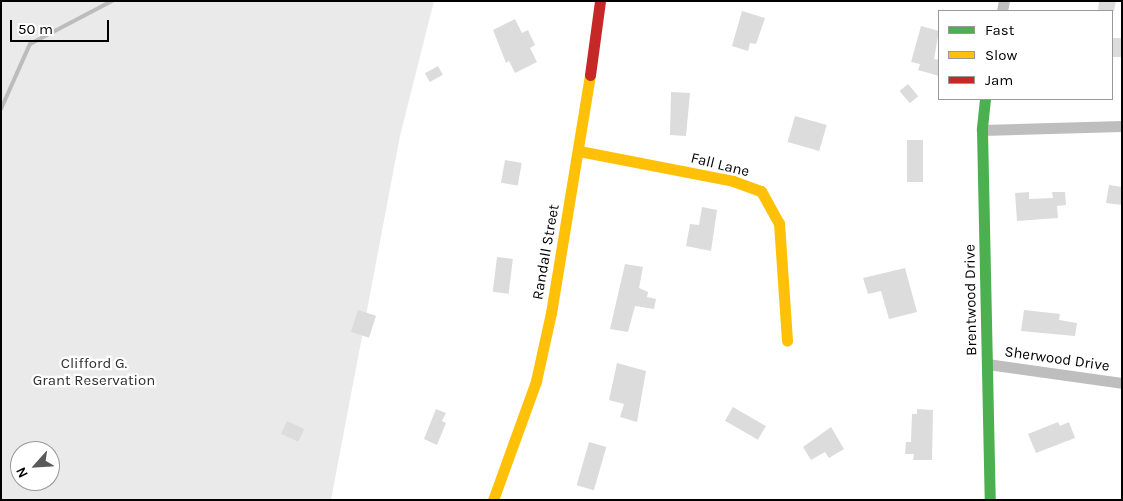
<!DOCTYPE html>
<style>
body{margin:0}
#map{position:relative;width:1123px;height:501px;overflow:hidden;background:#fff;font-family:Karla,sans-serif}
div>[style]{position:absolute}
[style*='--x']{left:calc(var(--x)*1px);top:calc(var(--y)*1px);width:calc(var(--w)*1px);rotate:calc(var(--a)*1deg)}
.green>*{inset:0;background:#eaeaea}
.stream>*{height:4px;margin:-2px;padding:0 2px;transform-origin:2px;border-radius:2px;background:#bcbcbc}
.building>*{inset:0;background:#dcdcdc;transform-origin:0 0}
.street>*{height:11px;margin:-5.5px;padding:0 5.5px;transform-origin:5.5px;border-radius:5.5px;background:#bebebe}
.fast>*{height:11px;margin:-5.5px;padding:0 5.5px;transform-origin:5.5px;border-radius:5.5px;background:#4caf50}
.slow>*{height:11px;margin:-5.5px;padding:0 5.5px;transform-origin:5.5px;border-radius:5.5px;background:#ffc107}
.jam>*{height:11px;margin:-5.5px;padding:0 5.5px;transform-origin:5.5px;border-radius:5.5px;background:#c62828}
span{translate:-50% -50%;white-space:nowrap;text-align:center;line-height:1.15;-webkit-text-stroke:4.5px #fff;paint-order:stroke}
.street-label{font-size:15px;color:#000}
.park-label{font-size:15px;color:#2f2f2f}
.frame{position:absolute;inset:0;border:2px solid #000;pointer-events:none}
.legend{position:absolute;left:938px;top:10px;width:175px;height:90px;box-sizing:border-box;background:#fff;border:1px solid #999;margin:0;padding:6px 9px;list-style:none;font-size:15px;color:#000}
.legend li{display:flex;align-items:center;gap:10px;height:25px}
.legend b{width:25px;border:1px solid #999}
.north{position:absolute;left:10px;top:441px;width:50px;height:50px;box-sizing:border-box;background:#fff;border:1px solid #999;border-radius:50%;rotate:244deg;font-size:14px;font-weight:700;line-height:20px;text-align:center;color:#000}
.north::after{content:'';display:block;margin:auto;width:18px;height:22px;background:#595959;clip-path:polygon(50% 0,100% 100%,50% 72%,0 100%)}
.scale{position:absolute;left:10px;top:20px;width:99px;height:22px;box-sizing:border-box;border:2px solid #000;border-top:0;padding-left:6px;font-size:15px;line-height:18px;white-space:nowrap;color:#000;-webkit-text-stroke:4px #fff;paint-order:stroke}
</style>
<div id="map">
<div class="green">
<i style="clip-path:polygon(evenodd,1px 1px,434px 1px,400px 136px,331px 500px,1px 500px,1px 1px,20px 451px,50px 451px,50px 481px,20px 481px,20px 451px)"></i>
</div>
<div class="stream">
<i style="--x:1;--y:109;--w:71;--a:-66"></i>
<i style="--x:30;--y:44;--w:93;--a:-27.7"></i>
</div>
<div class="building">
<i style="clip-path:polygon(1099px 1px,1116px 1px,1114px 11px,1098px 11px)"></i>
<i style="clip-path:polygon(742px 11px,765px 18px,756px 44px,750px 43px,748px 51px,732px 46px)"></i>
<i style="clip-path:polygon(515px 19px,522px 33px,528px 30px,535px 45px,530px 48px,537px 62px,515px 73px,509px 61px,506px 63px,493px 30px)"></i>
<i style="clip-path:polygon(921px 26px,939px 31px,934px 59px,939px 60px,939px 76px,918px 70px,920px 64px,911px 62px)"></i>
<i style="left:1112px;top:38px;width:10px;height:19px"></i>
<i style="left:438px;top:66px;width:10px;height:15px;rotate:61deg"></i>
<i style="left:908px;top:84px;width:16px;height:11px;rotate:50deg"></i>
<i style="clip-path:polygon(671px 92px,690px 93px,686px 136px,670px 135px)"></i>
<i style="left:795px;top:116px;width:33px;height:27px;rotate:16deg"></i>
<i style="left:907px;top:140px;width:16px;height:42px"></i>
<i style="left:505px;top:160px;width:17px;height:23px;rotate:10deg"></i>
<i style="clip-path:polygon(1109px 185px,1122px 187px,1122px 205px,1106px 203px)"></i>
<i style="clip-path:polygon(1029px 192px,1029px 199px,1053px 198px,1052px 192px,1065px 192px,1066px 205px,1057px 206px,1058px 218px,1017px 221px,1015px 193px)"></i>
<i style="clip-path:polygon(702px 207px,717px 210px,711px 251px,686px 246px,690px 224px,699px 225px)"></i>
<i style="left:497px;top:257px;width:16px;height:35px;rotate:7deg"></i>
<i style="clip-path:polygon(625px 264px,643px 267px,639px 288px,648px 292px,647px 297px,656px 299px,654px 309px,635px 306px,628px 332px,610px 329px)"></i>
<i style="clip-path:polygon(905px 268px,917px 312px,889px 319px,881px 291px,868px 294px,863px 278px)"></i>
<i style="left:358px;top:310px;width:19px;height:23px;rotate:18deg"></i>
<i style="clip-path:polygon(1024px 310px,1060px 314px,1059px 320px,1077px 323px,1075px 336px,1021px 331px)"></i>
<i style="clip-path:polygon(617px 363px,646px 371px,637px 422px,620px 417px,624px 404px,609px 400px)"></i>
<i style="left:733px;top:407px;width:38px;height:16px;rotate:30deg"></i>
<i style="clip-path:polygon(436px 409px,446px 413px,442px 421px,446px 423px,437px 445px,424px 439px)"></i>
<i style="clip-path:polygon(917px 409px,933px 410px,932px 460px,913px 460px,914px 454px,905px 454px,906px 442px,911px 442px,912px 414px,917px 414px)"></i>
<i style="left:287px;top:421px;width:19px;height:14px;rotate:25deg"></i>
<i style="clip-path:polygon(1058px 422px,1060px 426px,1069px 422px,1075px 438px,1036px 453px,1028px 434px)"></i>
<i style="clip-path:polygon(831px 427px,844px 449px,829px 458px,825px 452px,811px 460px,803px 447px)"></i>
<i style="left:589px;top:442px;width:18px;height:45px;rotate:16deg"></i>
</div>
<div class="street">
<i style="--x:1002;--y:11;--w:10;--a:-79"></i>
<i style="--x:982;--y:130;--w:140;--a:-1.6"></i>
<i style="--x:987;--y:364;--w:136;--a:8"></i>
</div>
<div class="fast">
<i style="--x:985;--y:99;--w:31;--a:96"></i>
<i style="--x:982;--y:130;--w:370;--a:88.8"></i>
</div>
<div class="slow">
<i style="--x:579;--y:151;--w:157;--a:11"></i>
<i style="--x:733;--y:181;--w:30;--a:20"></i>
<i style="--x:761;--y:191;--w:37;--a:61"></i>
<i style="--x:779;--y:223;--w:118;--a:86.1"></i>
<i style="--x:493;--y:500;--w:127;--a:-70.1"></i>
<i style="--x:536;--y:381;--w:70;--a:-77.6"></i>
<i style="--x:551;--y:313;--w:241;--a:-80.7"></i>
</div>
<div class="jam">
<i style="--x:590;--y:75;--w:75;--a:-82.3"></i>
</div>
<div class="street-label">
<span style="left:720px;top:165px;rotate:14deg">Fall Lane</span>
<span style="left:546px;top:252px;rotate:-80deg">Randall Street</span>
<span style="left:971px;top:300px;rotate:-91deg">Brentwood Drive</span>
<span style="left:1057px;top:359px;rotate:8deg">Sherwood Drive</span>
</div>
<div class="park-label">
<span style="left:94px;top:372px">Clifford G.<br>Grant Reservation</span>
</div>
<div class="frame"></div>
<ul class="legend">
<li><b style="height:6px;background:#4caf50"></b>Fast</li>
<li><b style="height:6px;background:#ffc107"></b>Slow</li>
<li><b style="height:6px;background:#c62828"></b>Jam</li>
</ul>
<div class="north">N</div>
<div class="scale">50 m</div>
</div>
